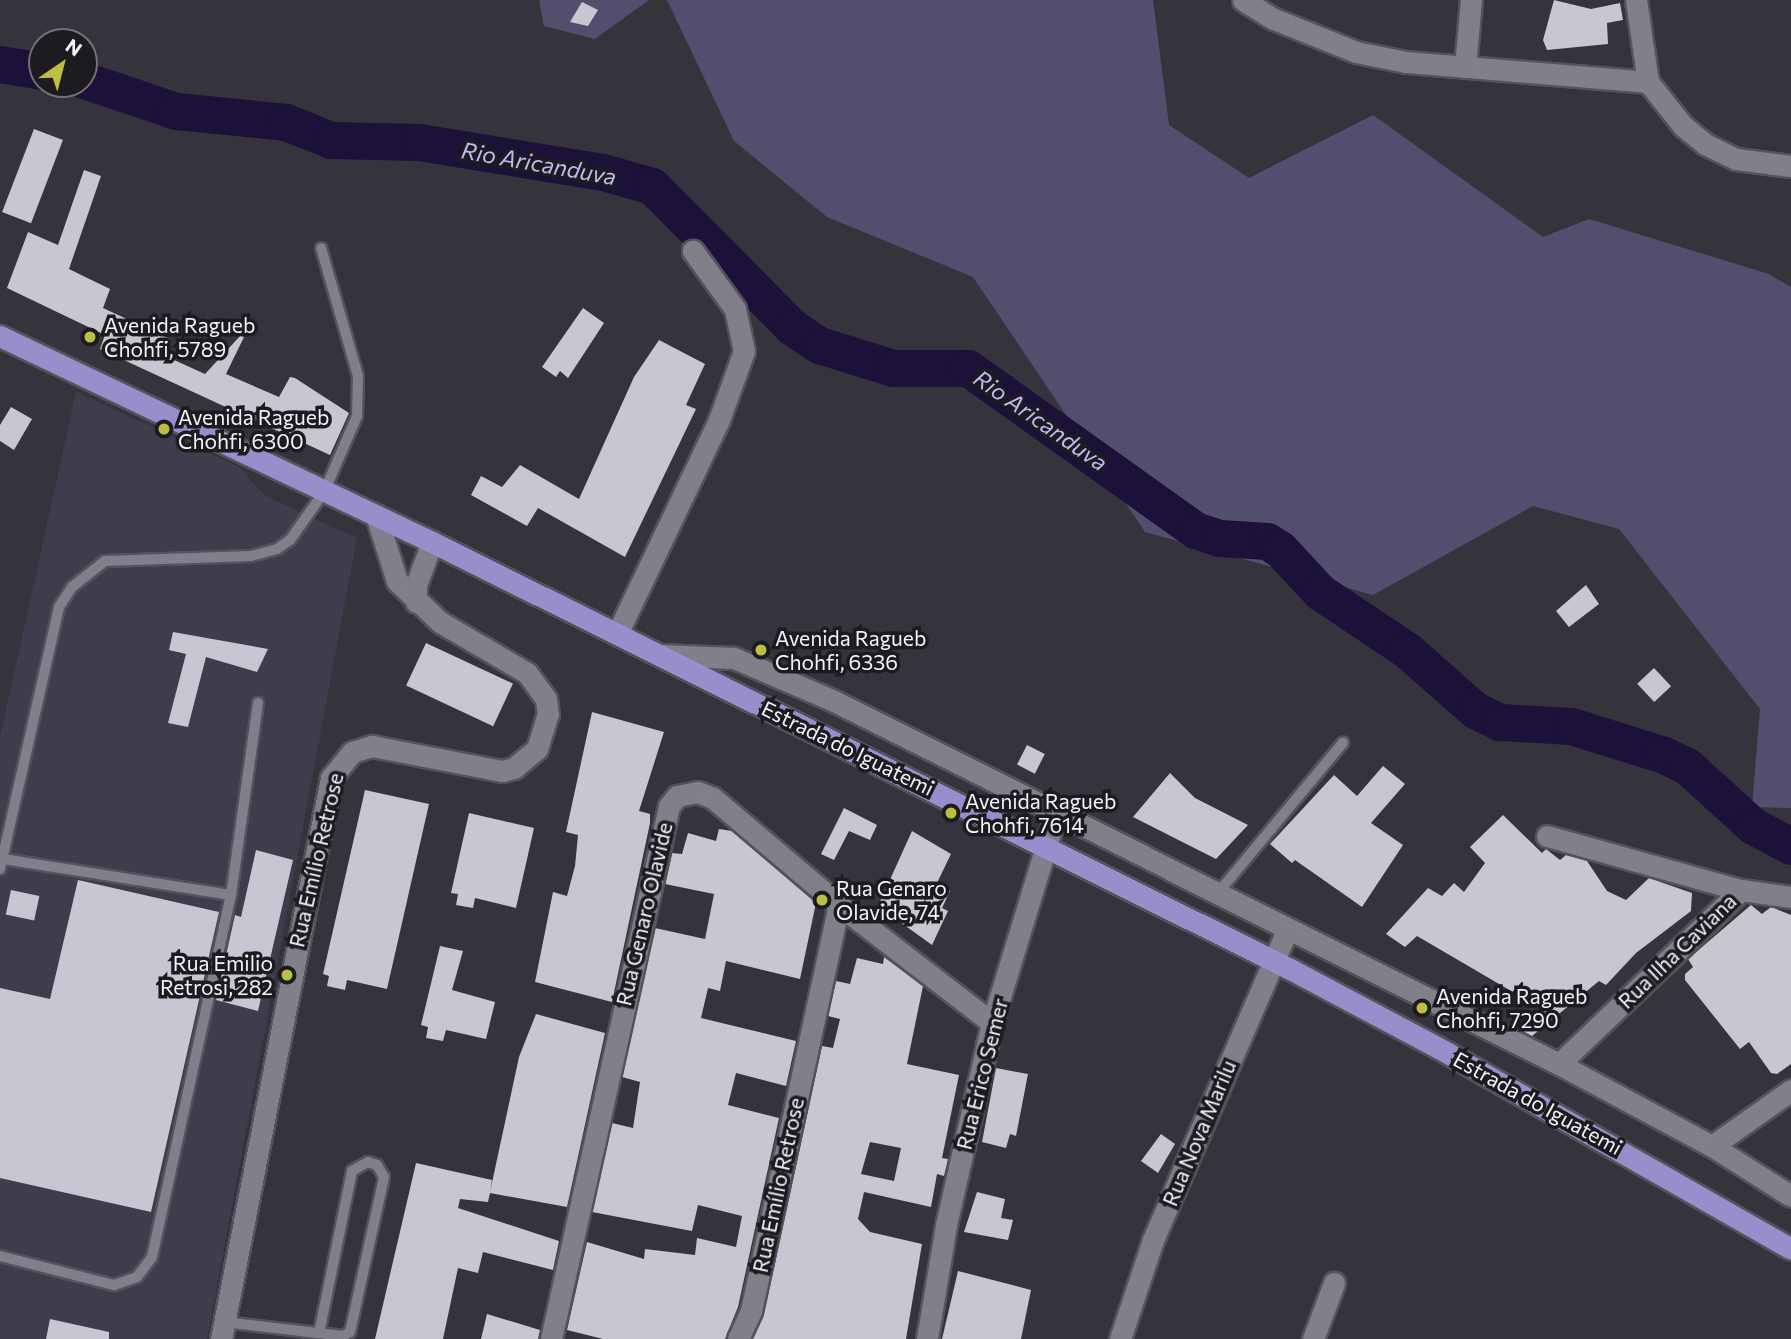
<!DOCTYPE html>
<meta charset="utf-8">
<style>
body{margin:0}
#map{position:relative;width:1791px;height:1339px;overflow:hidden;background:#35343d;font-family:Commissioner,sans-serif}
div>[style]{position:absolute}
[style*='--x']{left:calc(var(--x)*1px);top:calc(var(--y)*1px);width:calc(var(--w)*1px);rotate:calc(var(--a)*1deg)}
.built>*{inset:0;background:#3f3d4c}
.green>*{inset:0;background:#524e6e}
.river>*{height:37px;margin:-18.5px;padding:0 18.5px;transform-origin:18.5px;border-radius:18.5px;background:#1b1139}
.building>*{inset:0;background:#c7c6d1;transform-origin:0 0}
.roads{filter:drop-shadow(2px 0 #54535b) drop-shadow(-2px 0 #54535b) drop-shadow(0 2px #54535b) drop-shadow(0 -2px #54535b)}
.lane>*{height:10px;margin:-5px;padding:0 5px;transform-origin:5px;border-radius:5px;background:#81808a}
.street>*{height:21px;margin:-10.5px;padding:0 10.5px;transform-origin:10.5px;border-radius:10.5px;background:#81808a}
.primary>*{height:21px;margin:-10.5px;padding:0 10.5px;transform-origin:10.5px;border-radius:10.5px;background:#988ecb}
.dots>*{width:19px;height:19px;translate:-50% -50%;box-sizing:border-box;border:4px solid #1c1c20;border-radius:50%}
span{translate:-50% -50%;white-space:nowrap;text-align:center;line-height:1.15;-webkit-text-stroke:7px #1c1c20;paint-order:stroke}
.poi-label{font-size:21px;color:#f3f2f8}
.left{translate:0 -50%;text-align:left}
.right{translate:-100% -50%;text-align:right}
.street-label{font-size:21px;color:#f3f2f8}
.water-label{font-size:23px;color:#c0b9f4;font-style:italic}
.north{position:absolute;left:28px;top:28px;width:70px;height:70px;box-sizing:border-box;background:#1c1c20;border:2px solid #727276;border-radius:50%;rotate:35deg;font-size:19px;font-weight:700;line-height:28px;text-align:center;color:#f3f2f8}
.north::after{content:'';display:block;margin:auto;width:24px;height:32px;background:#bdbf43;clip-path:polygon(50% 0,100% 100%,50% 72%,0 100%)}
</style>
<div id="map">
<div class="built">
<i style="clip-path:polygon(76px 392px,239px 467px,265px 496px,357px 538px,207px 1339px,0 1339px,0 737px)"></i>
</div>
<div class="green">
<i style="clip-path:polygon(539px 0,649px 0,595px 39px,544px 26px)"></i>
<i style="clip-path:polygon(667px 0,1153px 0,1169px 125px,1249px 178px,1373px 115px,1543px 237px,1589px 219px,1769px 274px,1791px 287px,1791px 808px,1752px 807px,1760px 709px,1619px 529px,1533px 506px,1373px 595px,1145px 532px,973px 277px,827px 217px,734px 141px)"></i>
</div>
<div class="river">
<i style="--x:0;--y:64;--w:43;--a:9.5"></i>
<i style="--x:84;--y:80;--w:97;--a:18.6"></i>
<i style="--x:176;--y:111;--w:111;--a:5.7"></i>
<i style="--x:286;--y:122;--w:48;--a:21.8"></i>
<i style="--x:331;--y:140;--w:88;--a:1.3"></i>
<i style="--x:419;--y:142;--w:186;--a:9.3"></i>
<i style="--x:603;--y:172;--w:51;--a:15.9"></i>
<i style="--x:652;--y:186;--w:199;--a:45.2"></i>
<i style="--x:792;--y:327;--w:32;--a:34"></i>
<i style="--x:819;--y:345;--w:77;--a:17.3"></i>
<i style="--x:893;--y:368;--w:75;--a:0"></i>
<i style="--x:968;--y:368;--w:279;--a:35.5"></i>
<i style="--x:1195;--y:530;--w:26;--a:18"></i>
<i style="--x:1220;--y:538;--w:47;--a:3.7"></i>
<i style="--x:1267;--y:541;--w:15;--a:32"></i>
<i style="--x:1280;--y:549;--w:59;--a:47.1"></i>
<i style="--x:1320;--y:592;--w:106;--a:33.8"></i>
<i style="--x:1408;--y:651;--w:89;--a:41.4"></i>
<i style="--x:1475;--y:710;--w:28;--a:26"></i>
<i style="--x:1500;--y:722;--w:71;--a:3.2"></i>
<i style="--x:1571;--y:726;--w:97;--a:17.3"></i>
<i style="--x:1664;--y:755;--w:25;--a:26"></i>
<i style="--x:1687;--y:766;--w:89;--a:42.3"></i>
<i style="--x:1753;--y:826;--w:43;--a:27.8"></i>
</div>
<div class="building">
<i style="clip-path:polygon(1554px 0,1591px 9px,1620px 3px,1623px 20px,1607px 23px,1608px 44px,1547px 50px,1543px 40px)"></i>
<i style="clip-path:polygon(582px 2px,598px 10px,588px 26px,570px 22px)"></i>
<i style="left:34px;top:129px;width:31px;height:89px;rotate:21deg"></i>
<i style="clip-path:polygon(84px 170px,101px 176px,69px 269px,110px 289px,103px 308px,170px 339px,163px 355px,205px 374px,241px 335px,244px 337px,226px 374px,279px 397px,290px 377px,295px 378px,349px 413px,330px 455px,100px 349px,105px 335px,7px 288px,28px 232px,58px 245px)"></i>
<i style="clip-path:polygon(583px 308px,604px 323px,568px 378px,560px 371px,556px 377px,542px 367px)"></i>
<i style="clip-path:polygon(659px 340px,705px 364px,686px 405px,696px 409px,625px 557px,538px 508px,527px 526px,471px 495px,481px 476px,502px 487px,520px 465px,579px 499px,634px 377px)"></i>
<i style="clip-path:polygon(11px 407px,32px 419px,14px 450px,0 441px,0 425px)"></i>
<i style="clip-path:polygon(1586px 585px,1599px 604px,1569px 627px,1556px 611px)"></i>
<i style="clip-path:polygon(173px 632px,268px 649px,257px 672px,206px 657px,188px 727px,168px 723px,186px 654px,169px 650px)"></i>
<i style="left:426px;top:643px;width:96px;height:47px;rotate:25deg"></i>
<i style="left:1654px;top:668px;width:25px;height:23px;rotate:47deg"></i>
<i style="clip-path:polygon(592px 712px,664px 732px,639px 811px,650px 814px,650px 823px,612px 1002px,535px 982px,553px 892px,567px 896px,575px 866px,578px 835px,566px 832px)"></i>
<i style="left:1027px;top:745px;width:20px;height:22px;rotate:27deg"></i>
<i style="clip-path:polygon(1383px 766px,1405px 784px,1371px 823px,1403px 845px,1362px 907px,1295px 860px,1292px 863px,1270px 844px,1334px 775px,1357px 796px)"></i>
<i style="clip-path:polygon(1170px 773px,1195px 798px,1248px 825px,1216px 859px,1133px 817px)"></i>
<i style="clip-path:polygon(365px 790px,429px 804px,387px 989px,347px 980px,345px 990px,327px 986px,329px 976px,323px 974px)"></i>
<i style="clip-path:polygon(844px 808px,877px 825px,870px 840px,849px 831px,834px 860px,821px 854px)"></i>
<i style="clip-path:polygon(469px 813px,534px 828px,516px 908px,475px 898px,473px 908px,456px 905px,458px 894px,451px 893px)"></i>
<i style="clip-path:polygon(1503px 815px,1542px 853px,1546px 849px,1560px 860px,1566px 855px,1587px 861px,1607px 891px,1626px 900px,1649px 878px,1692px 893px,1691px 911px,1636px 953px,1606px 985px,1599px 981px,1532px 1036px,1523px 1031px,1542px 1009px,1417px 936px,1405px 947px,1386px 934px,1428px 888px,1442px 896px,1454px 883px,1464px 892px,1485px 863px,1470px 847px)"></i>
<i style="clip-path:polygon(719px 829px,732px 831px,816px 903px,800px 979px,726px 961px,720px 991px,708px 988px,701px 1018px,796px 1041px,786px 1086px,736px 1073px,728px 1105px,779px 1118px,738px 1307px,725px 1339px,603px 1339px,567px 1330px,587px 1242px,644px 1259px,645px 1249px,695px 1255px,697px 1238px,736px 1247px,742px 1216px,698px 1205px,692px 1231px,592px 1212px,612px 1123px,633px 1128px,640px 1082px,622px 1077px,655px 928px,705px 939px,714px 894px,665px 884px,672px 853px,682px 854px,688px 833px,716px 841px)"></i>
<i style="clip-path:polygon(912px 831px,951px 854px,936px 885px,950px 891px,942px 908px,948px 911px,932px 945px,878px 906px)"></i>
<i style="clip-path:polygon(256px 850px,293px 860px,258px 1011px,216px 1000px,235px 915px,241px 917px)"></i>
<i style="clip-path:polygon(78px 880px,219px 912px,151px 1212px,0 1178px,0 988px,50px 999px)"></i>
<i style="left:11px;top:890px;width:29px;height:25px;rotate:12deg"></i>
<i style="clip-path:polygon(1751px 905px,1762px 914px,1771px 907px,1791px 915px,1791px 1064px,1777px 1074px,1771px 1073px,1749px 1042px,1740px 1049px,1685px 980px,1685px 974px,1693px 967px,1688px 959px)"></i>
<i style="clip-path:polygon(440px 946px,463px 951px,452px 990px,495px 1002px,486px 1039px,446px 1030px,443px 1041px,426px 1038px,428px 1027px,421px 1025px)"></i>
<i style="clip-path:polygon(evenodd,884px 957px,923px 986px,907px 1064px,959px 1075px,942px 1158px,948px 1159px,944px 1176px,937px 1174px,931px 1207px,864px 1192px,858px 1219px,870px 1232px,922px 1244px,906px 1339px,752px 1339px,764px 1314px,822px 1046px,833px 1048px,840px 1019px,828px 1016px,836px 981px,850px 984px,857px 958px,883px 964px,884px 957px,870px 1142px,901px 1148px,894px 1181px,861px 1174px,870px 1142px)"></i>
<i style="clip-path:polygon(536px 1014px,605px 1033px,567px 1207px,490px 1193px,488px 1202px,460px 1199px,458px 1208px,559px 1241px,553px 1270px,483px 1252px,478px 1273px,458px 1268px,443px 1339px,375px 1339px,416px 1163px,492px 1180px,490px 1192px,519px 1057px)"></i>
<i style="clip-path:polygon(996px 1068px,1028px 1074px,1016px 1136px,1010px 1134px,1006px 1148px,982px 1142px)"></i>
<i style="clip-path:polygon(1161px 1134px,1175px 1144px,1158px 1173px,1141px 1161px)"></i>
<i style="clip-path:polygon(977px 1192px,1005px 1199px,1001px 1218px,1013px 1220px,1008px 1240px,964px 1232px)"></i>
<i style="clip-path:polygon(958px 1271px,1031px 1290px,1021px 1339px,942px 1339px)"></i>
<i style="clip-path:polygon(487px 1314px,540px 1330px,538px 1339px,481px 1339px)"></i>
<i style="clip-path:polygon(50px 1319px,109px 1332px,109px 1339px,46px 1339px)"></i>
</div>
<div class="roads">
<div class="lane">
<i style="--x:3;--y:859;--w:231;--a:9"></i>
<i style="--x:0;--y:869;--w:269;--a:-77.3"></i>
<i style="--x:59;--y:607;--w:24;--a:-57"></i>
<i style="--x:72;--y:587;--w:42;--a:-38.2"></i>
<i style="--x:105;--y:561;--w:146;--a:-2"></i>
<i style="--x:251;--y:556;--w:27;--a:-15"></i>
<i style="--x:277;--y:549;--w:16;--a:-35"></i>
<i style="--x:290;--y:540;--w:59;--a:-54.7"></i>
<i style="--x:324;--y:492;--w:83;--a:-66.5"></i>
<i style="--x:357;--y:416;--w:40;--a:-88.6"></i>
<i style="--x:358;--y:376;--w:133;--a:-106.1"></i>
<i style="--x:1217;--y:894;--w:197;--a:-50.2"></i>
<i style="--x:0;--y:1256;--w:118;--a:14.3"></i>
<i style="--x:114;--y:1285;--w:24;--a:-19"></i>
<i style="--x:137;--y:1277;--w:25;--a:-53"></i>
<i style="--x:152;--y:1257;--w:371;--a:-77.7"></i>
<i style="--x:231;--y:895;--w:194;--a:-82"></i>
<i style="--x:224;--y:1322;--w:120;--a:6.7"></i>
<i style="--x:343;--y:1336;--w:8;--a:-30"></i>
<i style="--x:350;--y:1332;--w:159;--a:-77.6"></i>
<i style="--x:384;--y:1177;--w:14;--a:-120"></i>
<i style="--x:377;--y:1165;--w:9;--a:-162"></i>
<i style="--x:368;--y:1162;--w:18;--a:151"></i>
<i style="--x:352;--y:1171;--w:165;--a:101.5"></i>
</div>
<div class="street">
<i style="--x:1243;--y:0;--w:36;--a:32"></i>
<i style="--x:1274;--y:19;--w:88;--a:21.9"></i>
<i style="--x:1356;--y:52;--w:51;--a:11.3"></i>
<i style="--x:1406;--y:62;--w:243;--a:4.7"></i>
<i style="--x:1636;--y:0;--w:83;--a:81.7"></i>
<i style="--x:1648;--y:82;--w:56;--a:51.5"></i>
<i style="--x:1683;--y:126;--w:28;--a:39"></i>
<i style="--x:1705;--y:144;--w:34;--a:26"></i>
<i style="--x:1736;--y:159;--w:55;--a:7.3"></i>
<i style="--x:1465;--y:67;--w:67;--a:-84.9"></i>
<i style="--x:416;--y:602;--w:17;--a:-90"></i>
<i style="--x:416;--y:585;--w:46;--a:-69.6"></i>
<i style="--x:617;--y:634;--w:237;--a:-64.5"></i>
<i style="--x:719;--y:420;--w:73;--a:-70.1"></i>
<i style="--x:744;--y:351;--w:43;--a:-102.1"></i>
<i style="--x:735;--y:309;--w:72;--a:-125.9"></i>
<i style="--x:660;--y:655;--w:74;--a:2.3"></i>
<i style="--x:734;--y:658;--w:107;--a:23.2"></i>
<i style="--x:832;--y:700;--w:813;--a:26.6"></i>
<i style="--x:1559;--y:1064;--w:174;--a:28.2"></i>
<i style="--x:1712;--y:1146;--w:93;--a:32.3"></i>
<i style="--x:1547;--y:836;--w:201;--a:15.6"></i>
<i style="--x:1741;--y:890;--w:50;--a:8"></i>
<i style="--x:1559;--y:1064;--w:252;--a:-43.7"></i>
<i style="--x:1712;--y:1146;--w:97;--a:-35.3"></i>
<i style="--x:221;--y:1339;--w:572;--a:-78.91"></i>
<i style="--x:331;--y:778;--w:33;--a:-51"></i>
<i style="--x:352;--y:752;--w:21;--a:-17"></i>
<i style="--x:372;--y:746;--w:132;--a:10.9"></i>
<i style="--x:502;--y:771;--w:12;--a:-14"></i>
<i style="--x:514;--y:768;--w:30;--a:-40"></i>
<i style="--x:537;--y:749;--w:37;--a:-73"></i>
<i style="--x:548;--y:714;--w:15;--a:-98"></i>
<i style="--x:546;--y:699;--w:32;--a:-126"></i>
<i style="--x:527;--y:673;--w:101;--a:-149.6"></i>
<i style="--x:440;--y:622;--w:59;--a:-136.4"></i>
<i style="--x:397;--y:581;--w:69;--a:-107.7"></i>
<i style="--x:551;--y:1339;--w:546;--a:-77.52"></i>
<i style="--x:669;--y:806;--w:13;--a:-51"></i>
<i style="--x:677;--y:796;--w:21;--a:-11"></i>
<i style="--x:698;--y:792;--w:16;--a:22"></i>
<i style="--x:713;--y:798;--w:165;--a:40.3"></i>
<i style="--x:839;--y:905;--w:193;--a:37.6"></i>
<i style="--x:738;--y:1339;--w:31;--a:-65"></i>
<i style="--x:751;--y:1311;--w:415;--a:-77.8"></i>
<i style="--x:927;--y:1339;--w:116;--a:-80.5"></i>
<i style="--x:946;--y:1225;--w:207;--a:-77.2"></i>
<i style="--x:992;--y:1023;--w:219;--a:-73"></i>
<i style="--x:1120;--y:1339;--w:104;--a:-71.6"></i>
<i style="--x:1153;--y:1240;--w:338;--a:-66.6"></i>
<i style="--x:1313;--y:1339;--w:60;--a:-69.4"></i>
</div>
<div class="primary">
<i style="--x:0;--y:336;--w:479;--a:25.5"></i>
<i style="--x:432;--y:542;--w:958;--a:26.46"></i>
<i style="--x:1290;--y:969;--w:177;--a:28"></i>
<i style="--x:1446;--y:1052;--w:397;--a:29.7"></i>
</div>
</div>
<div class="dots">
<i style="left:90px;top:337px;background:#bdbf43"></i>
<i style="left:164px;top:429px;background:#bdbf43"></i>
<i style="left:761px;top:650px;background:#bdbf43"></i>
<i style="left:951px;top:813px;background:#bdbf43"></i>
<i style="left:822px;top:900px;background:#bdbf43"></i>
<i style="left:287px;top:975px;background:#bdbf43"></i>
<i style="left:1422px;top:1008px;background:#bdbf43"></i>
</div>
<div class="poi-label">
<span class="left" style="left:104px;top:337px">Avenida Ragueb<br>Chohfi, 5789</span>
<span class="left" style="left:178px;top:429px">Avenida Ragueb<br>Chohfi, 6300</span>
<span class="left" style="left:775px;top:650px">Avenida Ragueb<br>Chohfi, 6336</span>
<span class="left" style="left:965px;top:813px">Avenida Ragueb<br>Chohfi, 7614</span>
<span class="left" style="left:836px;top:900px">Rua Genaro<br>Olavide, 74</span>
<span class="right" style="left:273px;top:975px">Rua Emilio<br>Retrosi, 282</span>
<span class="left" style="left:1436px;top:1008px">Avenida Ragueb<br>Chohfi, 7290</span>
</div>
<div class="street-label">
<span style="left:848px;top:748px;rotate:26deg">Estrada do Iguatemi</span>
<span style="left:316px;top:860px;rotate:-77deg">Rua Emílio Retrose</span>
<span style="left:644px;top:914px;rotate:-77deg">Rua Genaro Olavide</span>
<span style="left:1677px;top:951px;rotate:-44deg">Rua Ilha Caviana</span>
<span style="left:982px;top:1074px;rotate:-76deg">Rua Erico Semer</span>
<span style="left:1538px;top:1103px;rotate:29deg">Estrada do Iguatemi</span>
<span style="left:1199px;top:1133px;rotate:-67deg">Rua Nova Marilu</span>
<span style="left:778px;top:1185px;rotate:-78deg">Rua Emílio Retrose</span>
</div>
<div class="water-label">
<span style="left:539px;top:163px;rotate:10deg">Rio Aricanduva</span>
<span style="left:1041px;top:420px;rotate:35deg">Rio Aricanduva</span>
</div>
<div class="north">N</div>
</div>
